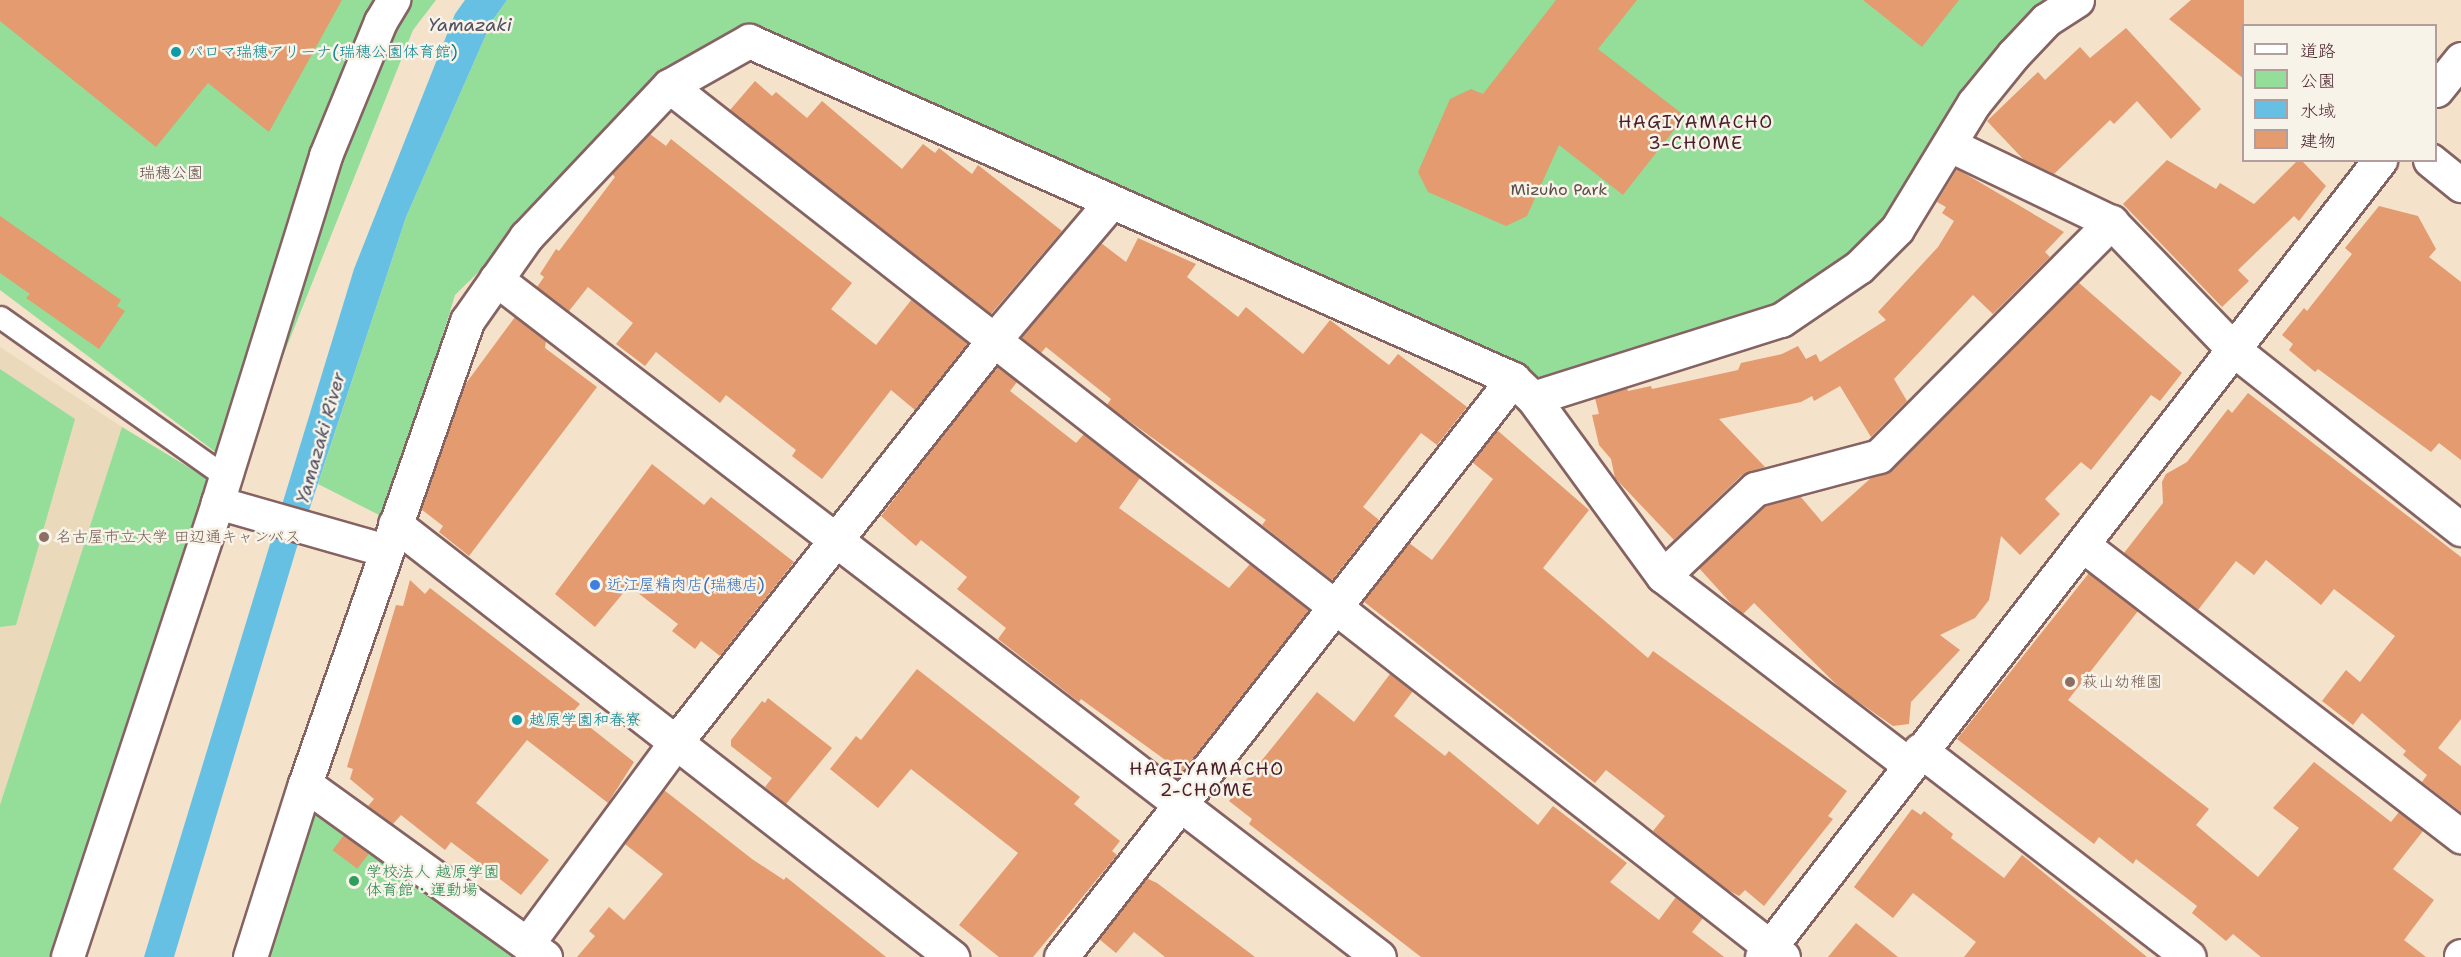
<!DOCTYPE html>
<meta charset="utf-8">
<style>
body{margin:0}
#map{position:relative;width:2461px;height:957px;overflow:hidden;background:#f4e2cb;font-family:"Shantell Sans","Klee One",sans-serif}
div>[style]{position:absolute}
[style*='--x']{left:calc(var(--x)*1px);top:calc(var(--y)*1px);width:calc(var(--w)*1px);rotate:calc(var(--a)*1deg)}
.built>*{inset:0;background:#ead9ba}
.green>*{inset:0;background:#94de9a}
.water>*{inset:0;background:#65c0e3}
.building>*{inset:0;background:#e39b6f;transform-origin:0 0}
.roads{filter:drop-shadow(2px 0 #866363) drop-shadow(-2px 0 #866363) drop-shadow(0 2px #866363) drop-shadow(0 -2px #866363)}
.service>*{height:21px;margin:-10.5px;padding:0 10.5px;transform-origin:10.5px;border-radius:10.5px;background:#fff}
.pedestrian>*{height:32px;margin:-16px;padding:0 16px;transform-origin:16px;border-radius:16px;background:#fff}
.minor>*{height:33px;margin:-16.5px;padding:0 16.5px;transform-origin:16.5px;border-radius:16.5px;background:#fff}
.tertiary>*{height:33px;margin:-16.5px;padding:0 16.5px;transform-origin:16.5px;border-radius:16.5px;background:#fff}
.dots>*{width:16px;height:16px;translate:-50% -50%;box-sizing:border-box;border:3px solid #f7f3e8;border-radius:50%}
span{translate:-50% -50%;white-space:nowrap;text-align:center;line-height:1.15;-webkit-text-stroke:5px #f7f3e8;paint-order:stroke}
.culture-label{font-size:16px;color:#0d838f}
.left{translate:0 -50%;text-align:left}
.park-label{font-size:16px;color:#5c4f47}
.education-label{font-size:16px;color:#785e54}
.shop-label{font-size:16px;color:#366cbe}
.leisure-label{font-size:16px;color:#27864d}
.water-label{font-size:18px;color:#524f62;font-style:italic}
.neighbourhood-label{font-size:18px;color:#4a1f2b;letter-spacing:1.5px}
.legend{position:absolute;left:2242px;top:24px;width:195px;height:138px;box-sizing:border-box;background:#f7f3e8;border:2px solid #b29e9c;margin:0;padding:8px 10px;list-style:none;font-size:18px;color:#4a1f2b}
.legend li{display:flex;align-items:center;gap:12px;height:30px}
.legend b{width:30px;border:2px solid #b29e9c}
</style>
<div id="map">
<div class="built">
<i style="clip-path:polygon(0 347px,122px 427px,0 805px)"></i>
</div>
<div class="green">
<i style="clip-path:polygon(0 0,436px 0,413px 30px,238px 469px,0 290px)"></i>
<i style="clip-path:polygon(507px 0,2077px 0,2046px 20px,1897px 229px,1781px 320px,1533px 398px,749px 42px,669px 86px,455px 295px,387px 519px,318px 484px,406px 217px,492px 21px)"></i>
<i style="clip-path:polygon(0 369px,75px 419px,16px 625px,0 627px)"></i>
<i style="clip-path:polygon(122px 427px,213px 482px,58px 957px,0 957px,0 805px)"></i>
<i style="clip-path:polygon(318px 806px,512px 957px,269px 957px)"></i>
</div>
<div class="water">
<i style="clip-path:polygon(465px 0,507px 0,492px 21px,406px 217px,296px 550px,174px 957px,144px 957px,354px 269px,455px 14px)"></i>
</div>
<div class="building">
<i style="clip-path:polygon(0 0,342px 0,269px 132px,208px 83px,156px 147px,0 21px)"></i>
<i style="clip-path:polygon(1556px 0,1637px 0,1598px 49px,1685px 116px,1623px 195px,1559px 145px,1527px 216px,1506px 226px,1428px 192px,1418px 172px,1450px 99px,1471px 89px,1483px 94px)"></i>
<i style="clip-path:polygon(1863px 0,1959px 0,1922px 47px)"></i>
<i style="clip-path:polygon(2191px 0,2244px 0,2244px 79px,2169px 19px)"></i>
<i style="clip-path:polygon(2126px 28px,2201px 109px,2171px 139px,2137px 101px,2114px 124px,2110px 120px,2054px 174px,2024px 160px,1987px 121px,2038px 72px,2045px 80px,2080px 47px,2090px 58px)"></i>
<i style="clip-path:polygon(755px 81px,772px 96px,776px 92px,807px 118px,822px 101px,902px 169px,923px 144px,935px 153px,939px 148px,972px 174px,978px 165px,1062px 231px,991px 314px,730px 110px)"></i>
<i style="clip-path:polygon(650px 134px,666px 146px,671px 139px,852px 283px,831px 309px,876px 345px,912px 299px,968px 343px,915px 410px,891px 390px,822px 479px,792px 456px,796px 450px,726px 395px,720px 403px,656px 352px,645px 366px,616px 344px,633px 323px,588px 287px,569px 311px,537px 287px,544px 277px,540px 274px,556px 249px,559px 251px,615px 177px,612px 174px)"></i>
<i style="clip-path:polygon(2167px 160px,2216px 189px,2220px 183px,2254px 204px,2297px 161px,2303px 162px,2326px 186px,2299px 221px,2294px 216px,2238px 270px,2249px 281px,2222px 307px,2123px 204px)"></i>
<i style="clip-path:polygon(1957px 169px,2064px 232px,2045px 252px,2050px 257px,1993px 314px,1973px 295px,1894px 379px,1907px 401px,1871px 437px,1840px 386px,1814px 401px,1812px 396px,1801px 402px,1719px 419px,1765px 467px,1742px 475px,1674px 540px,1615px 478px,1611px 459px,1599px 445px,1592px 415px,1599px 414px,1595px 398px,1627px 388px,1628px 391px,1651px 386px,1652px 389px,1738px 370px,1741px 363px,1782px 354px,1798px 346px,1806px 359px,1816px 354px,1820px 362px,1886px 320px,1878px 312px,1938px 247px,1954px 221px,1942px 213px,1946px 207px,1937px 202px)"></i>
<i style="clip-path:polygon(2379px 206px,2418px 216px,2436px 249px,2429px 257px,2461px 282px,2461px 460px,2439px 443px,2431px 452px,2318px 369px,2315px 372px,2289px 350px,2293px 344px,2282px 335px,2304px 308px,2307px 311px,2352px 254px,2345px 248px)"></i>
<i style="clip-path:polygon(0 216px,121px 300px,117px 306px,125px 311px,99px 349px,26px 298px,30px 294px,0 273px)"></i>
<i style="clip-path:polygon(1138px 238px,1196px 264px,1187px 277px,1238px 317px,1246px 307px,1303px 354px,1330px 320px,1389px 365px,1398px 354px,1467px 407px,1437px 445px,1421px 433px,1363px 507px,1379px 520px,1332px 580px,1262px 525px,1266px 520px,1107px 405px,1111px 399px,1046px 347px,1041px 353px,1021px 337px,1101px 243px,1126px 262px)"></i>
<i style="clip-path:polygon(2078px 282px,2182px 373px,2160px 401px,2151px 395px,2091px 470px,2081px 462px,2045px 499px,2060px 514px,2020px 555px,2001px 536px,1989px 600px,1975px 618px,1940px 635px,1960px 650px,1911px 702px,1909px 724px,1893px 726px,1843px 691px,1754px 603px,1743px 614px,1736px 609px,1699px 568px,1764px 506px,1800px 496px,1822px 522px,1871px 478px,1892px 470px)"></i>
<i style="clip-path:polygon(515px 317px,546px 341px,545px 348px,597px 387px,469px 556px,439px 532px,443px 526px,421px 509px,464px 386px)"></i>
<i style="clip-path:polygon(997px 366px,1017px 382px,1010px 391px,1076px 443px,1084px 434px,1140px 478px,1119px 508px,1229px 588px,1250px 564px,1309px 610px,1182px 772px,1081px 699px,1079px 702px,998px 639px,1006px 628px,957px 589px,967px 577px,921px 540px,916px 546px,881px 516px)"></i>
<i style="clip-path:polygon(2248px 393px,2461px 557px,2461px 719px,2438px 748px,2461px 766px,2461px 812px,2422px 782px,2427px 775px,2403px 755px,2406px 751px,2362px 713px,2353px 725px,2322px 701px,2346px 670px,2360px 682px,2395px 636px,2334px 589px,2321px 605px,2266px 560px,2254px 575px,2236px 561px,2198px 610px,2124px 553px,2163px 503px,2162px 482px,2166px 474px,2187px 462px,2228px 409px,2232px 413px)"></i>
<i style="clip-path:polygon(1497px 430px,1589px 510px,1543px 568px,1648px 658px,1653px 651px,1847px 791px,1828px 816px,1833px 819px,1764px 906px,1745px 890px,1739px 896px,1726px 889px,1653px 831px,1665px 816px,1606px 770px,1595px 783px,1363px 601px,1409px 543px,1432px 560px,1493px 479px,1472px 462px)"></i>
<i style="clip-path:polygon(652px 464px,704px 505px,711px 497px,794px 562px,720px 656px,701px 641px,695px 649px,672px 631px,678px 624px,629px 586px,595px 627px,555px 594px)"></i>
<i style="clip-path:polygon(2089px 573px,2138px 611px,2068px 700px,2209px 809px,2196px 825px,2258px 877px,2299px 828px,2273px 808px,2314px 762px,2391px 822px,2399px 812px,2423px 831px,2393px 869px,2434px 900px,2404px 940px,2426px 957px,2261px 957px,2233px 934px,2226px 941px,2192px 913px,2197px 906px,2136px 859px,2133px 864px,2099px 837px,2094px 844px,1957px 739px)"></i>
<i style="clip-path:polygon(410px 580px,425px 594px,430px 588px,580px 704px,572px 713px,634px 762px,608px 803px,527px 740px,476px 803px,549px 860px,521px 895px,451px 842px,445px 850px,401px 815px,393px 824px,368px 806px,374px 799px,350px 779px,353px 769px,347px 767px,396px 605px,403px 606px)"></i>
<i style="clip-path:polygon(917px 669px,1080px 797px,1074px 804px,1120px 841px,1112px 851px,1117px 855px,1033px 957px,999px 957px,959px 925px,1018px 853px,911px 769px,878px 808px,830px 769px,856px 736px,861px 740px)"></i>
<i style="clip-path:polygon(1390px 674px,1413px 691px,1394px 716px,1445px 756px,1449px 751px,1538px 825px,1553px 806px,1627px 863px,1610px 882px,1659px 920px,1676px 897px,1703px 918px,1692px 932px,1724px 957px,1421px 957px,1249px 824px,1252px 819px,1229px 801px,1317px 692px,1354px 722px)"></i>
<i style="clip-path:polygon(768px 698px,832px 748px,786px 804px,765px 787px,772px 778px,731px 746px,731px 740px,762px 701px,765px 703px)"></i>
<i style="clip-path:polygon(664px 790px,752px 859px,784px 880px,786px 877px,886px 957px,577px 957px,595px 936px,589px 931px,609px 907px,624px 920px,663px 874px,625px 844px)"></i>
<i style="clip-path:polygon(1912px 809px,1921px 815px,1924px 811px,1953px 834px,1951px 838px,2004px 878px,2022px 855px,2147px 957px,1964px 957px,1976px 942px,1913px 893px,1893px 918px,1854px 887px)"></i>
<i style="left:344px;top:835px;width:31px;height:19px;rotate:37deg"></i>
<i style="clip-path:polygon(1146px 878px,1157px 883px,1255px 957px,1165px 957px,1134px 932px,1116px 953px,1099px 939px)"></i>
<i style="clip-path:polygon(1856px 923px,1898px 957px,1828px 957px)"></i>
</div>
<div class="roads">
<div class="service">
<i style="--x:0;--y:317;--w:277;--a:35.3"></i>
</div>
<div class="pedestrian">
<i style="--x:218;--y:503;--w:175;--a:15.9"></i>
<i style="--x:68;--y:957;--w:478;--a:-71.7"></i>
<i style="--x:218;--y:503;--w:363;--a:-72.7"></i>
<i style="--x:326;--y:156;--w:145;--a:-67.7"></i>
<i style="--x:381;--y:22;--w:26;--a:-59"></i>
</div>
<div class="minor">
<i style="--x:669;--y:86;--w:1414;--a:38.02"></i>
<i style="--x:2436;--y:90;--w:40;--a:-51"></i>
<i style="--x:1950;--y:145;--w:178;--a:25.6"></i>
<i style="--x:2111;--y:222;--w:178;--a:46.1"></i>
<i style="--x:2234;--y:350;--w:289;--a:38.3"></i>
<i style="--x:2430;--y:160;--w:40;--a:39"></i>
<i style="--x:496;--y:279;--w:1113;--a:37.52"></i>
<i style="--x:1533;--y:398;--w:220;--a:53.9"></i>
<i style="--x:1663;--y:576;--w:310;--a:37.5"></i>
<i style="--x:395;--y:524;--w:706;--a:37.86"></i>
<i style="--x:2084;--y:546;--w:476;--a:37.6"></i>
<i style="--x:1663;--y:576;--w:127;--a:-43.4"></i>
<i style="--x:1755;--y:489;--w:128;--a:-14.9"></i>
<i style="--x:1879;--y:456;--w:330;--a:-45.2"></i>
<i style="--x:1920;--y:750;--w:339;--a:37.6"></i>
<i style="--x:305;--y:784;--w:296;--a:35.8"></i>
<i style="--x:527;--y:944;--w:250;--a:-53.6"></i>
<i style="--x:675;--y:743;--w:514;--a:-51.64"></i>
<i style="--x:994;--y:340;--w:180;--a:-49.7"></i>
<i style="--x:250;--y:957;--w:182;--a:-72.4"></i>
<i style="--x:305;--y:784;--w:491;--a:-70.7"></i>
<i style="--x:467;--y:321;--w:103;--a:-54.9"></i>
<i style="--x:526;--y:237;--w:208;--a:-46.6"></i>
<i style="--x:669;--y:86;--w:92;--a:-29.4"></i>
<i style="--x:749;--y:41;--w:835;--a:23.86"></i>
<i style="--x:1513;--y:379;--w:28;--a:44"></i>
<i style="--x:1533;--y:398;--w:260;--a:-17.5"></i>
<i style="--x:1781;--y:320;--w:94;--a:-34.2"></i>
<i style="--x:1859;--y:267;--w:54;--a:-45"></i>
<i style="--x:1897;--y:229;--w:148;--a:-58.6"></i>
<i style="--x:1974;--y:103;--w:62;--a:-50.9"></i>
<i style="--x:2013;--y:55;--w:48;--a:-46.7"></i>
<i style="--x:2046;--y:20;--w:37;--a:-33"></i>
<i style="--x:1061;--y:957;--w:734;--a:-51.97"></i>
<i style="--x:1762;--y:957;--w:1009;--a:-52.21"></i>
</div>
<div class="tertiary">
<i style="--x:2461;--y:957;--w:1;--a:-90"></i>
</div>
</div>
<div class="dots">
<i style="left:176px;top:52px;background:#0f9aa8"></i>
<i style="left:44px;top:537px;background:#8d6e63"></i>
<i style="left:595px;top:585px;background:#3f7fe0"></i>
<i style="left:2070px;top:682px;background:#8d6e63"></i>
<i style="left:517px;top:720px;background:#0f9aa8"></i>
<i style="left:354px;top:881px;background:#2e9e5b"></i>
</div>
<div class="culture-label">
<span class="left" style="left:188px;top:52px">パロマ瑞穂アリーナ(瑞穂公園体育館)</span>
<span class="left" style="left:529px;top:720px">越原学園和春寮</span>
</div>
<div class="park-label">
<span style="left:171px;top:173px">瑞穂公園</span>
<span style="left:1559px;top:190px">Mizuho Park</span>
</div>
<div class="education-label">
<span class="left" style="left:56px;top:537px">名古屋市立大学 田辺通キャンパス</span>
<span class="left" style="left:2082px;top:682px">萩山幼稚園</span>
</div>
<div class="shop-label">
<span class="left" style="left:607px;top:585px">近江屋精肉店(瑞穂店)</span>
</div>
<div class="leisure-label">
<span class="left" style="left:366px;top:881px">学校法人 越原学園<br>体育館・運動場</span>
</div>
<div class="water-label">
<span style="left:470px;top:25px">Yamazaki</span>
<span style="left:321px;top:438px;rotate:-74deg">Yamazaki River</span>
</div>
<div class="neighbourhood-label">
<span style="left:1696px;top:133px">HAGIYAMACHO<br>3-CHOME</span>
<span style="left:1207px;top:780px">HAGIYAMACHO<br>2-CHOME</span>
</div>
<ul class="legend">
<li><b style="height:8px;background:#fff"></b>道路</li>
<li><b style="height:16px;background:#94de9a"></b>公園</li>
<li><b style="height:16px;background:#65c0e3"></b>水域</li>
<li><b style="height:16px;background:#e39b6f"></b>建物</li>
</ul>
</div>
